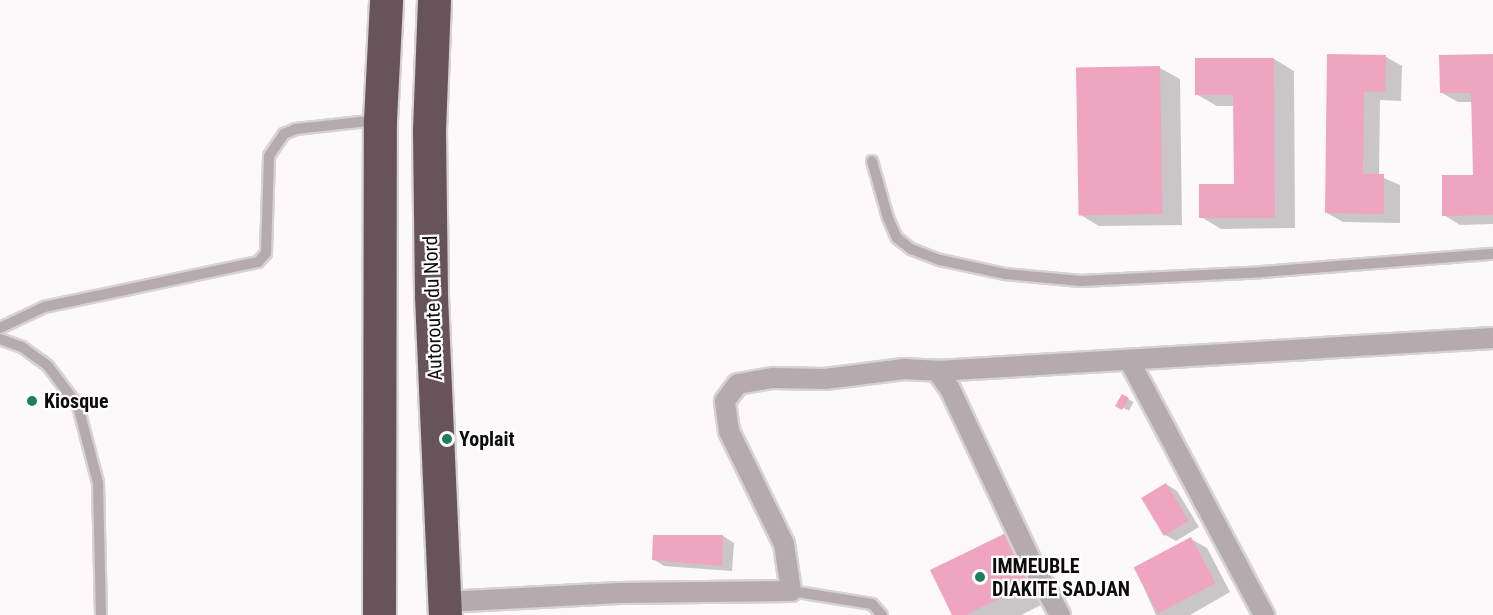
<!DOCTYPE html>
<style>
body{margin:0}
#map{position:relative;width:1493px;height:615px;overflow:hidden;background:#fdf8fa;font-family:"Roboto Condensed",sans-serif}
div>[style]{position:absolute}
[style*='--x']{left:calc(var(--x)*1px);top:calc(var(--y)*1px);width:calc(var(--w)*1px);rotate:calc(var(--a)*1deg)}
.shadow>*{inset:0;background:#0003;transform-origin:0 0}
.building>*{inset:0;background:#efa4c0;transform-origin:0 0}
.roads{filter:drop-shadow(2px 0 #d7d2d4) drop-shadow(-2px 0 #d7d2d4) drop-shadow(0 2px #d7d2d4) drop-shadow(0 -2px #d7d2d4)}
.service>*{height:10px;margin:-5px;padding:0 5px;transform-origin:5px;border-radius:5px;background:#b5abae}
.minor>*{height:20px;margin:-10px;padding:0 10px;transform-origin:10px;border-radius:10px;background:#b5abae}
.motorway>*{height:33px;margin:-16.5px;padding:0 16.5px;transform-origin:16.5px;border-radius:16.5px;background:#67545a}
.dots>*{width:16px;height:16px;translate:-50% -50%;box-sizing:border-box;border:3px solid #fff;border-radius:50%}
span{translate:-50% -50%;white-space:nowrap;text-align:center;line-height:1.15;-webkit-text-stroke:4.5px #fff;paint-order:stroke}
.street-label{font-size:20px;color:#110a0c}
.poi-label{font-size:20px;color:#110a0c;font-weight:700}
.left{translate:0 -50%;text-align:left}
</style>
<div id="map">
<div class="shadow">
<i style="clip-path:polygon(1329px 56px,1386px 57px,1402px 66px,1401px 101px,1380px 100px,1379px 176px,1400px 185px,1400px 223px,1343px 222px,1327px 213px)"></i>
<i style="clip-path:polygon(1493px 56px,1493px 224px,1460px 225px,1444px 215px,1474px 176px,1473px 102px,1458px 102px,1442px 93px)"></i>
<i style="clip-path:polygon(1274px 59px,1294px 71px,1295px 228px,1221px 229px,1201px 217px,1235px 186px,1235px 106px,1217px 106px,1196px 94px)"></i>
<i style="clip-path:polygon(1160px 68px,1180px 79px,1182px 225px,1099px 226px,1079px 214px)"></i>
<i style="left:1122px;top:396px;width:13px;height:10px;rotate:27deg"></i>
<i style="clip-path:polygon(1166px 484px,1177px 491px,1199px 527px,1176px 541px,1165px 535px)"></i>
<i style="clip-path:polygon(1005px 535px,1032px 550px,1055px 598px,1021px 615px,954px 615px)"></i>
<i style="clip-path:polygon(723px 536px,734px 543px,732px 571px,664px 566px,653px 559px)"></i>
<i style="clip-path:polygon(1191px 539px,1207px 548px,1230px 592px,1190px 615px,1156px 615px,1135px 568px)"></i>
</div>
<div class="building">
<i style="clip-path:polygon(1327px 54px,1386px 55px,1385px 92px,1364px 92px,1363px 174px,1384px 174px,1384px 214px,1325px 213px)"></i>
<i style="clip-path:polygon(1493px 54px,1493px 215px,1442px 216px,1442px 175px,1473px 175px,1471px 93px,1440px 93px,1439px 55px)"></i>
<i style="clip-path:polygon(1195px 58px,1274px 58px,1275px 218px,1199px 218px,1199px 184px,1234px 184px,1233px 95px,1195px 95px)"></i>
<i style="left:1160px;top:66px;width:148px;height:84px;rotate:89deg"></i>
<i style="left:1122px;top:394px;width:8px;height:14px;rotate:30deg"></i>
<i style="left:1166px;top:483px;width:44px;height:29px;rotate:59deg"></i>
<i style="clip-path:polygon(1006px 533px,1030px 583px,966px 615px,952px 615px,930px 570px)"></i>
<i style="clip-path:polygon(653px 535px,723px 535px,722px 566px,652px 560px)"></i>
<i style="left:1191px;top:537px;width:52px;height:65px;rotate:62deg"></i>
</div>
<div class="roads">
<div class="service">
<i style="--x:872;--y:161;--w:59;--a:74.3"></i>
<i style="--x:888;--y:218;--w:22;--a:66"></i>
<i style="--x:897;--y:238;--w:18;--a:38"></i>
<i style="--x:911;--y:249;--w:31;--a:21"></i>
<i style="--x:940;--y:260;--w:66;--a:12.2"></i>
<i style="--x:1005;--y:274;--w:76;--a:5.3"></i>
<i style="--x:1081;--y:281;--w:181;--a:-2.8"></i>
<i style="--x:1262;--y:272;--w:232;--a:-4.5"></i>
<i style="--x:0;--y:328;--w:49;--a:-25.5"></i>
<i style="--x:44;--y:307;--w:219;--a:-11.9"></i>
<i style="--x:258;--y:262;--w:12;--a:-48"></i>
<i style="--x:266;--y:253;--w:97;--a:-88.2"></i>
<i style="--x:269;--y:156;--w:27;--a:-56"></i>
<i style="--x:284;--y:134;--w:13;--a:-23"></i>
<i style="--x:296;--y:129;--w:81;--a:-6.3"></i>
<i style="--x:0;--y:339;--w:23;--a:20"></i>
<i style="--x:22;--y:347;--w:32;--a:36"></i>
<i style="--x:48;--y:366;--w:50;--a:53.1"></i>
<i style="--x:78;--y:406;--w:80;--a:75.4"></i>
<i style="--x:98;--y:483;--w:132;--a:88.7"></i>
<i style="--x:791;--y:591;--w:82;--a:9.1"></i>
<i style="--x:872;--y:604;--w:15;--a:48"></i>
</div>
<div class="minor">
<i style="--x:1129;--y:360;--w:289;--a:62.1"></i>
<i style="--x:937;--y:371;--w:22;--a:54"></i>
<i style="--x:950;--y:389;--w:195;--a:64.8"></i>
<i style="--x:1033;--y:565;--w:57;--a:61.6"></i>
<i style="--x:445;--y:602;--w:174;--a:-3"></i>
<i style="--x:619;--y:593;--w:172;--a:-0.7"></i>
<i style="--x:791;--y:591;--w:48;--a:-98.5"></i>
<i style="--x:784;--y:544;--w:126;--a:-116"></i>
<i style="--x:729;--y:431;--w:30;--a:-98"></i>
<i style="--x:725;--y:401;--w:21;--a:-53"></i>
<i style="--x:738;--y:384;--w:36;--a:-10"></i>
<i style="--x:773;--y:378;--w:52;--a:1.1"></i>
<i style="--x:825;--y:379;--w:80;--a:-7.2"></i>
<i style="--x:904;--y:369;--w:33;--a:3"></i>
<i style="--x:937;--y:371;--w:557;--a:-3.4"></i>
</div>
<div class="motorway">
<i style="--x:434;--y:0;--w:131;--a:92.2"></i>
<i style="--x:429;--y:131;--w:165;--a:89.3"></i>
<i style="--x:431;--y:296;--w:319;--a:87.5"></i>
<i style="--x:379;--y:615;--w:495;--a:-89.9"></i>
<i style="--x:380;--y:120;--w:120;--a:-87.1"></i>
</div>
</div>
<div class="dots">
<i style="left:32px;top:401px;background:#1c815b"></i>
<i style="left:447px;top:439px;background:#1c815b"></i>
<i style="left:980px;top:577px;background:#1c815b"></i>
</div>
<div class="street-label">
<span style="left:433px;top:308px;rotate:-92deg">Autoroute du Nord</span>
</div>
<div class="poi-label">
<span class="left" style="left:44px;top:401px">Kiosque</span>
<span class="left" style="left:459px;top:439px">Yoplait</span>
<span class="left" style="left:992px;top:578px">IMMEUBLE<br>DIAKITE SADJAN</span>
</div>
</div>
